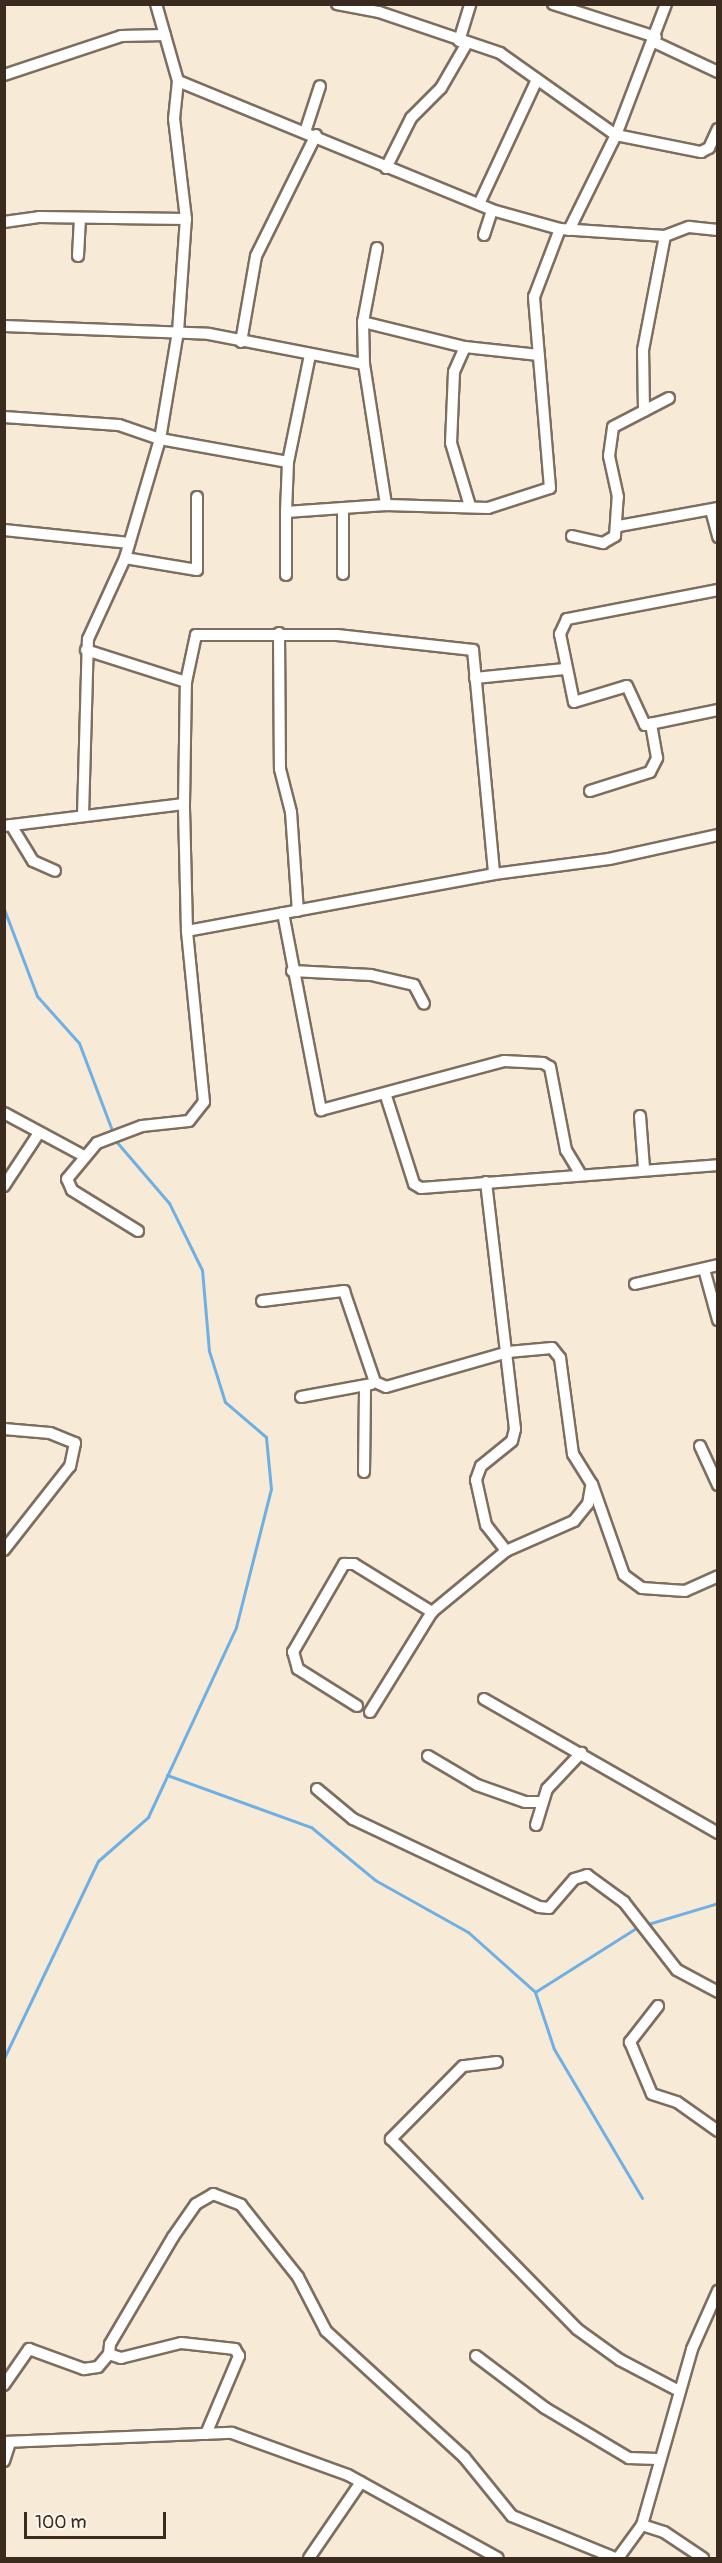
<!DOCTYPE html>
<style>
body{margin:0}
#map{position:relative;width:722px;height:2563px;overflow:hidden;background:#f7ebd7;font-family:Pangolin,sans-serif}
div>[style]{position:absolute}
[style*='--x']{left:calc(var(--x)*1px);top:calc(var(--y)*1px);width:calc(var(--w)*1px);rotate:calc(var(--a)*1deg)}
.stream>*{height:3px;margin:-1.5px;padding:0 1.5px;transform-origin:1.5px;border-radius:1.5px;background:#70afe3}
.roads{filter:drop-shadow(2px 0 #7d6e5f) drop-shadow(-2px 0 #7d6e5f) drop-shadow(0 2px #7d6e5f) drop-shadow(0 -2px #7d6e5f)}
.minor>*{height:10px;margin:-5px;padding:0 5px;transform-origin:5px;border-radius:5px;background:#fff}
span{translate:-50% -50%;white-space:nowrap;text-align:center;line-height:1.15;-webkit-text-stroke:5px #fbf7ec;paint-order:stroke}
.frame{position:absolute;inset:0;border:6px solid #3b2a1e;pointer-events:none}
.scale{position:absolute;left:24px;top:2512px;width:142px;height:27px;box-sizing:border-box;border:3px solid #3b2a1e;border-top:0;padding-left:8px;font-size:18px;line-height:21px;white-space:nowrap;color:#3b2a1e;-webkit-text-stroke:4px #fbf7ec;paint-order:stroke}
</style>
<div id="map">
<div class="stream">
<i style="--x:4;--y:909;--w:93;--a:69.2"></i>
<i style="--x:37;--y:996;--w:63;--a:48.2"></i>
<i style="--x:79;--y:1043;--w:96;--a:69.3"></i>
<i style="--x:167;--y:1775;--w:153;--a:19.9"></i>
<i style="--x:311;--y:1827;--w:83;--a:39.6"></i>
<i style="--x:375;--y:1880;--w:107;--a:29.2"></i>
<i style="--x:468;--y:1932;--w:90;--a:41.8"></i>
<i style="--x:535;--y:1992;--w:60;--a:71.6"></i>
<i style="--x:554;--y:2049;--w:173;--a:59.4"></i>
<i style="--x:535;--y:1992;--w:122;--a:-32.3"></i>
<i style="--x:638;--y:1927;--w:84;--a:-16.7"></i>
<i style="--x:4;--y:2058;--w:218;--a:-64.5"></i>
<i style="--x:98;--y:1861;--w:67;--a:-41.3"></i>
<i style="--x:148;--y:1817;--w:209;--a:-65.1"></i>
<i style="--x:236;--y:1627;--w:142;--a:-75.8"></i>
<i style="--x:271;--y:1489;--w:52;--a:-95.5"></i>
<i style="--x:266;--y:1437;--w:54;--a:-139.5"></i>
<i style="--x:225;--y:1402;--w:53;--a:-107.4"></i>
<i style="--x:209;--y:1351;--w:81;--a:-94.9"></i>
<i style="--x:202;--y:1270;--w:75;--a:-116.2"></i>
<i style="--x:169;--y:1203;--w:83;--a:-130.6"></i>
</div>
<div class="roads">
<div class="minor">
<i style="--x:337;--y:4;--w:43;--a:10.8"></i>
<i style="--x:379;--y:12;--w:128;--a:18.7"></i>
<i style="--x:500;--y:53;--w:142;--a:35.3"></i>
<i style="--x:616;--y:135;--w:87;--a:11.3"></i>
<i style="--x:701;--y:152;--w:9;--a:-27"></i>
<i style="--x:709;--y:148;--w:21;--a:-65"></i>
<i style="--x:553;--y:4;--w:108;--a:17.8"></i>
<i style="--x:459;--y:41;--w:39;--a:-73"></i>
<i style="--x:654;--y:42;--w:71;--a:25.1"></i>
<i style="--x:4;--y:75;--w:123;--a:-18.4"></i>
<i style="--x:121;--y:36;--w:44;--a:-1.3"></i>
<i style="--x:178;--y:81;--w:339;--a:22.3"></i>
<i style="--x:492;--y:210;--w:71;--a:15.6"></i>
<i style="--x:560;--y:229;--w:105;--a:3.8"></i>
<i style="--x:665;--y:236;--w:26;--a:-21"></i>
<i style="--x:689;--y:227;--w:29;--a:6"></i>
<i style="--x:306;--y:129;--w:45;--a:-72"></i>
<i style="--x:386;--y:168;--w:56;--a:-63.4"></i>
<i style="--x:411;--y:118;--w:42;--a:-45"></i>
<i style="--x:441;--y:88;--w:52;--a:-60"></i>
<i style="--x:479;--y:204;--w:135;--a:-65"></i>
<i style="--x:4;--y:222;--w:35;--a:-8"></i>
<i style="--x:39;--y:217;--w:147;--a:0.8"></i>
<i style="--x:569;--y:230;--w:106;--a:-63.7"></i>
<i style="--x:616;--y:135;--w:140;--a:-69.1"></i>
<i style="--x:484;--y:235;--w:26;--a:-72"></i>
<i style="--x:377;--y:248;--w:75;--a:100.7"></i>
<i style="--x:363;--y:322;--w:42;--a:88.6"></i>
<i style="--x:364;--y:364;--w:143;--a:81.1"></i>
<i style="--x:78;--y:256;--w:36;--a:-87"></i>
<i style="--x:363;--y:322;--w:105;--a:13.8"></i>
<i style="--x:465;--y:347;--w:74;--a:6.2"></i>
<i style="--x:4;--y:326;--w:205;--a:2.2"></i>
<i style="--x:209;--y:334;--w:158;--a:11"></i>
<i style="--x:241;--y:342;--w:87;--a:-80.1"></i>
<i style="--x:256;--y:256;--w:135;--a:-63.6"></i>
<i style="--x:465;--y:347;--w:27;--a:114"></i>
<i style="--x:454;--y:372;--w:71;--a:92.4"></i>
<i style="--x:451;--y:443;--w:66;--a:73.2"></i>
<i style="--x:644;--y:411;--w:61;--a:-90.9"></i>
<i style="--x:643;--y:350;--w:116;--a:-79.1"></i>
<i style="--x:4;--y:417;--w:115;--a:4"></i>
<i style="--x:119;--y:425;--w:43;--a:18.9"></i>
<i style="--x:160;--y:439;--w:109;--a:-80.5"></i>
<i style="--x:178;--y:332;--w:113;--a:-86"></i>
<i style="--x:186;--y:219;--w:101;--a:-96.8"></i>
<i style="--x:174;--y:119;--w:38;--a:-84"></i>
<i style="--x:178;--y:81;--w:80;--a:-105.9"></i>
<i style="--x:288;--y:462;--w:109;--a:-78.4"></i>
<i style="--x:711;--y:510;--w:28;--a:75"></i>
<i style="--x:619;--y:526;--w:101;--a:-10.3"></i>
<i style="--x:4;--y:530;--w:126;--a:5.9"></i>
<i style="--x:572;--y:536;--w:32;--a:13"></i>
<i style="--x:603;--y:543;--w:14;--a:-30"></i>
<i style="--x:615;--y:536;--w:39;--a:-86"></i>
<i style="--x:618;--y:497;--w:42;--a:-102.4"></i>
<i style="--x:609;--y:456;--w:29;--a:-82"></i>
<i style="--x:613;--y:427;--w:63;--a:-27.4"></i>
<i style="--x:125;--y:558;--w:73;--a:9.5"></i>
<i style="--x:197;--y:570;--w:73;--a:-90"></i>
<i style="--x:343;--y:574;--w:66;--a:-90"></i>
<i style="--x:286;--y:575;--w:63;--a:-90"></i>
<i style="--x:718;--y:590;--w:154;--a:169.1"></i>
<i style="--x:567;--y:619;--w:17;--a:115"></i>
<i style="--x:560;--y:634;--w:69;--a:78.4"></i>
<i style="--x:574;--y:702;--w:55;--a:-16.8"></i>
<i style="--x:627;--y:686;--w:43;--a:65.2"></i>
<i style="--x:645;--y:725;--w:75;--a:-11.6"></i>
<i style="--x:279;--y:633;--w:136;--a:89.6"></i>
<i style="--x:280;--y:769;--w:44;--a:75.7"></i>
<i style="--x:291;--y:812;--w:99;--a:86"></i>
<i style="--x:86;--y:650;--w:105;--a:17.7"></i>
<i style="--x:475;--y:678;--w:90;--a:-5.7"></i>
<i style="--x:590;--y:791;--w:63;--a:-17.6"></i>
<i style="--x:650;--y:772;--w:16;--a:-63"></i>
<i style="--x:657;--y:758;--w:35;--a:-100"></i>
<i style="--x:83;--y:816;--w:177;--a:-88.4"></i>
<i style="--x:88;--y:639;--w:89;--a:-65.4"></i>
<i style="--x:125;--y:558;--w:124;--a:-73.6"></i>
<i style="--x:160;--y:439;--w:130;--a:10.2"></i>
<i style="--x:288;--y:462;--w:50;--a:92.3"></i>
<i style="--x:286;--y:512;--w:100;--a:-4"></i>
<i style="--x:386;--y:505;--w:102;--a:1.7"></i>
<i style="--x:488;--y:508;--w:65;--a:-17.9"></i>
<i style="--x:550;--y:488;--w:192;--a:-94.8"></i>
<i style="--x:534;--y:297;--w:73;--a:-69.1"></i>
<i style="--x:11;--y:825;--w:42;--a:58.6"></i>
<i style="--x:33;--y:861;--w:24;--a:24"></i>
<i style="--x:4;--y:826;--w:181;--a:-7"></i>
<i style="--x:283;--y:913;--w:201;--a:79.1"></i>
<i style="--x:321;--y:1110;--w:189;--a:-15"></i>
<i style="--x:504;--y:1061;--w:39;--a:3"></i>
<i style="--x:543;--y:1063;--w:8;--a:30"></i>
<i style="--x:550;--y:1067;--w:85;--a:79.1"></i>
<i style="--x:566;--y:1150;--w:26;--a:59"></i>
<i style="--x:187;--y:931;--w:312;--a:-10.5"></i>
<i style="--x:494;--y:874;--w:116;--a:-7.4"></i>
<i style="--x:609;--y:859;--w:112;--a:-12.4"></i>
<i style="--x:292;--y:971;--w:79;--a:2.9"></i>
<i style="--x:371;--y:975;--w:44;--a:13.1"></i>
<i style="--x:414;--y:985;--w:21;--a:62"></i>
<i style="--x:386;--y:1096;--w:92;--a:72.3"></i>
<i style="--x:414;--y:1184;--w:8;--a:30"></i>
<i style="--x:421;--y:1188;--w:298;--a:-4.4"></i>
<i style="--x:4;--y:1113;--w:89;--a:28.3"></i>
<i style="--x:640;--y:1116;--w:52;--a:85.6"></i>
<i style="--x:486;--y:1182;--w:249;--a:83.3"></i>
<i style="--x:515;--y:1429;--w:12;--a:104"></i>
<i style="--x:512;--y:1441;--w:40;--a:141"></i>
<i style="--x:481;--y:1466;--w:15;--a:110"></i>
<i style="--x:476;--y:1480;--w:46;--a:77.5"></i>
<i style="--x:486;--y:1525;--w:33;--a:52"></i>
<i style="--x:4;--y:1186;--w:64;--a:-56.6"></i>
<i style="--x:138;--y:1231;--w:78;--a:-148.2"></i>
<i style="--x:72;--y:1190;--w:12;--a:-114"></i>
<i style="--x:67;--y:1179;--w:47;--a:-50.2"></i>
<i style="--x:97;--y:1143;--w:48;--a:-20.7"></i>
<i style="--x:142;--y:1126;--w:47;--a:-6.1"></i>
<i style="--x:189;--y:1121;--w:24;--a:-52"></i>
<i style="--x:204;--y:1102;--w:172;--a:-95.7"></i>
<i style="--x:187;--y:931;--w:127;--a:-91.4"></i>
<i style="--x:184;--y:804;--w:122;--a:-89.1"></i>
<i style="--x:186;--y:682;--w:48;--a:-78"></i>
<i style="--x:196;--y:635;--w:141;--a:0"></i>
<i style="--x:337;--y:635;--w:137;--a:6.3"></i>
<i style="--x:473;--y:650;--w:225;--a:84.6"></i>
<i style="--x:704;--y:1269;--w:53;--a:74.6"></i>
<i style="--x:635;--y:1284;--w:85;--a:-12.9"></i>
<i style="--x:262;--y:1301;--w:83;--a:-7"></i>
<i style="--x:344;--y:1291;--w:96;--a:71.2"></i>
<i style="--x:375;--y:1382;--w:12;--a:24"></i>
<i style="--x:386;--y:1387;--w:127;--a:-16"></i>
<i style="--x:508;--y:1352;--w:44;--a:-5.2"></i>
<i style="--x:552;--y:1348;--w:13;--a:51"></i>
<i style="--x:560;--y:1358;--w:97;--a:82.3"></i>
<i style="--x:573;--y:1454;--w:36;--a:58"></i>
<i style="--x:592;--y:1484;--w:96;--a:70.6"></i>
<i style="--x:624;--y:1575;--w:22;--a:36"></i>
<i style="--x:642;--y:1588;--w:43;--a:4"></i>
<i style="--x:685;--y:1591;--w:36;--a:-24"></i>
<i style="--x:301;--y:1397;--w:71;--a:-10.5"></i>
<i style="--x:4;--y:1429;--w:46;--a:5"></i>
<i style="--x:50;--y:1433;--w:27;--a:22"></i>
<i style="--x:75;--y:1443;--w:24;--a:102"></i>
<i style="--x:70;--y:1466;--w:107;--a:128.2"></i>
<i style="--x:700;--y:1446;--w:43;--a:65.2"></i>
<i style="--x:364;--y:1472;--w:86;--a:-89.3"></i>
<i style="--x:484;--y:1699;--w:270;--a:29.8"></i>
<i style="--x:357;--y:1706;--w:70;--a:-147.9"></i>
<i style="--x:298;--y:1669;--w:18;--a:-106"></i>
<i style="--x:293;--y:1652;--w:102;--a:-59.9"></i>
<i style="--x:344;--y:1564;--w:10;--a:0"></i>
<i style="--x:354;--y:1564;--w:92;--a:31.6"></i>
<i style="--x:370;--y:1712;--w:118;--a:-58.2"></i>
<i style="--x:432;--y:1612;--w:96;--a:-39.5"></i>
<i style="--x:506;--y:1551;--w:74;--a:-23.8"></i>
<i style="--x:574;--y:1521;--w:22;--a:-51"></i>
<i style="--x:588;--y:1504;--w:17;--a:-80"></i>
<i style="--x:428;--y:1756;--w:57;--a:30.6"></i>
<i style="--x:477;--y:1785;--w:51;--a:19.5"></i>
<i style="--x:525;--y:1802;--w:16;--a:0"></i>
<i style="--x:317;--y:1789;--w:47;--a:39.8"></i>
<i style="--x:353;--y:1819;--w:206;--a:25.3"></i>
<i style="--x:539;--y:1907;--w:10;--a:6"></i>
<i style="--x:549;--y:1908;--w:38;--a:-49"></i>
<i style="--x:574;--y:1879;--w:14;--a:-17"></i>
<i style="--x:587;--y:1875;--w:46;--a:36.1"></i>
<i style="--x:624;--y:1902;--w:86;--a:52.1"></i>
<i style="--x:677;--y:1970;--w:47;--a:28.2"></i>
<i style="--x:536;--y:1825;--w:38;--a:-73"></i>
<i style="--x:547;--y:1789;--w:50;--a:-46.6"></i>
<i style="--x:658;--y:2006;--w:46;--a:127.9"></i>
<i style="--x:630;--y:2042;--w:56;--a:67.1"></i>
<i style="--x:652;--y:2094;--w:26;--a:18"></i>
<i style="--x:677;--y:2102;--w:50;--a:35.3"></i>
<i style="--x:497;--y:2062;--w:34;--a:173"></i>
<i style="--x:463;--y:2066;--w:103;--a:134.6"></i>
<i style="--x:391;--y:2139;--w:266;--a:45.6"></i>
<i style="--x:577;--y:2329;--w:53;--a:35.8"></i>
<i style="--x:620;--y:2360;--w:67;--a:27.7"></i>
<i style="--x:476;--y:2356;--w:86;--a:37"></i>
<i style="--x:545;--y:2408;--w:98;--a:30.8"></i>
<i style="--x:629;--y:2458;--w:28;--a:2"></i>
<i style="--x:4;--y:2385;--w:44;--a:-55.2"></i>
<i style="--x:29;--y:2349;--w:59;--a:20"></i>
<i style="--x:84;--y:2369;--w:14;--a:-8"></i>
<i style="--x:98;--y:2367;--w:17;--a:-50"></i>
<i style="--x:206;--y:2434;--w:85;--a:-67.1"></i>
<i style="--x:239;--y:2356;--w:8;--a:-120"></i>
<i style="--x:235;--y:2349;--w:54;--a:-173.7"></i>
<i style="--x:181;--y:2343;--w:62;--a:166"></i>
<i style="--x:121;--y:2358;--w:13;--a:-162"></i>
<i style="--x:109;--y:2354;--w:10;--a:-84"></i>
<i style="--x:110;--y:2344;--w:124;--a:-59.5"></i>
<i style="--x:173;--y:2237;--w:40;--a:-55.1"></i>
<i style="--x:196;--y:2204;--w:20;--a:-30"></i>
<i style="--x:213;--y:2194;--w:30;--a:21"></i>
<i style="--x:241;--y:2205;--w:92;--a:51.6"></i>
<i style="--x:298;--y:2277;--w:61;--a:62.6"></i>
<i style="--x:326;--y:2331;--w:187;--a:42.4"></i>
<i style="--x:464;--y:2457;--w:76;--a:50.9"></i>
<i style="--x:512;--y:2516;--w:111;--a:22.2"></i>
<i style="--x:4;--y:2442;--w:228;--a:-2.3"></i>
<i style="--x:232;--y:2433;--w:123;--a:19.9"></i>
<i style="--x:348;--y:2475;--w:171;--a:29"></i>
<i style="--x:4;--y:2461;--w:19;--a:-72"></i>
<i style="--x:642;--y:2525;--w:23;--a:18"></i>
<i style="--x:664;--y:2532;--w:47;--a:33.7"></i>
<i style="--x:309;--y:2558;--w:92;--a:-55.6"></i>
<i style="--x:618;--y:2558;--w:41;--a:-54"></i>
<i style="--x:642;--y:2525;--w:183;--a:-74.1"></i>
<i style="--x:692;--y:2349;--w:64;--a:-65.9"></i>
</div>
</div>
<div class="frame"></div>
<div class="scale">100 m</div>
</div>
